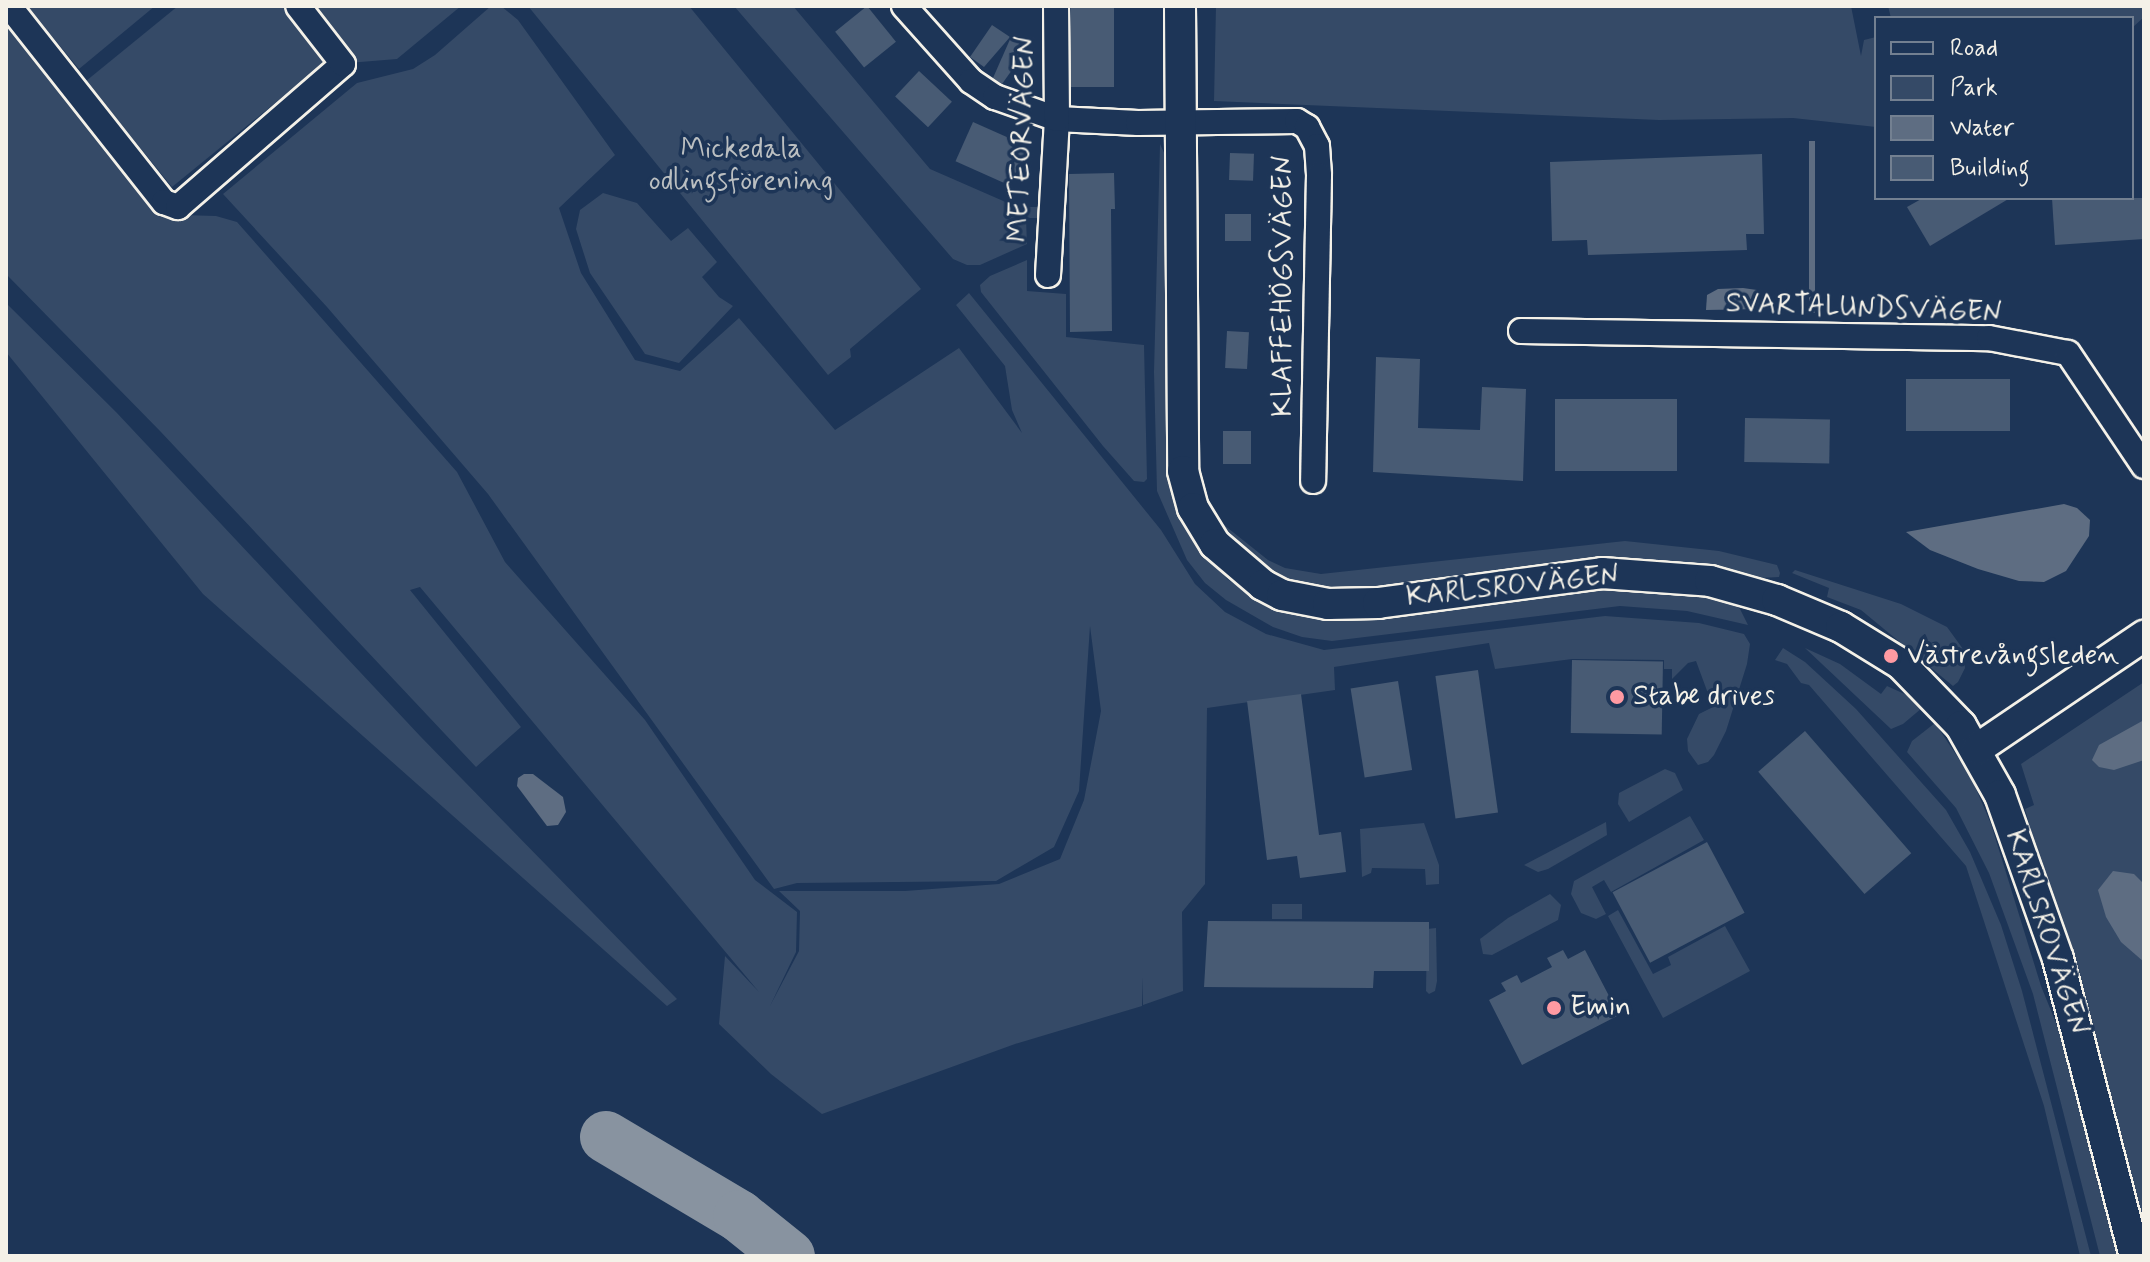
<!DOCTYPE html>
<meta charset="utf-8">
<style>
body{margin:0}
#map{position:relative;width:2150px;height:1262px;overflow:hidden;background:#1d3557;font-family:Mynerve,sans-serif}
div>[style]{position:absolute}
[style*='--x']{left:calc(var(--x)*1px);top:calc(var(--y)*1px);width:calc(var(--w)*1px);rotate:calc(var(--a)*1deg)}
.green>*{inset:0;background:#354a67;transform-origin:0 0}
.water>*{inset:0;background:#5e6d82;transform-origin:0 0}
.taxiway>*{height:52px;margin:-26px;padding:0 26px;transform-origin:26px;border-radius:26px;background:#8893a0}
.building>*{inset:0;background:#485b74;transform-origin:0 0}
.roads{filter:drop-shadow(2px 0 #f4f1e8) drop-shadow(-2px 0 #f4f1e8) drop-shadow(0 2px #f4f1e8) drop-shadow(0 -2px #f4f1e8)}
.minor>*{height:24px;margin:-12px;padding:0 12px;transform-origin:12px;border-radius:12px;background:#1d3557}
.tertiary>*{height:30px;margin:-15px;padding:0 15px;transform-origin:15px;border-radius:15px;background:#1d3557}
.dots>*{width:22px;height:22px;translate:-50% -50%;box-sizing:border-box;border:4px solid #1d3557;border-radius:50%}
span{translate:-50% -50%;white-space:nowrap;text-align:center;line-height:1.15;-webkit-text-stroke:7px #1d3557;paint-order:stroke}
.street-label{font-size:28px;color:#f4f1e8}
.park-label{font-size:28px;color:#bbbfc1}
.poi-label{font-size:28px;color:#f4f1e8}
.left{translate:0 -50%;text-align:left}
.frame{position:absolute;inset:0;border:8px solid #f4f1e8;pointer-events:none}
.legend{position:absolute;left:1874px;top:16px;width:260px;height:184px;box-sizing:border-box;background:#1d3557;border:2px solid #738091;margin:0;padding:10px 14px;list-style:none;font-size:24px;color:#f4f1e8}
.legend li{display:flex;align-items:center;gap:16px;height:40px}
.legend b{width:40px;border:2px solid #738091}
</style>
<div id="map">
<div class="green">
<i style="clip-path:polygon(27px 6px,155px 6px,79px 69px)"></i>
<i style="clip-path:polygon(178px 6px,286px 6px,329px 59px,172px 187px,86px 81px)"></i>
<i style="clip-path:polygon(303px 6px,461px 6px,397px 59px,348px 63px)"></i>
<i style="clip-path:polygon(491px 6px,501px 6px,518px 20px,615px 155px,559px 208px,581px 273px,635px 360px,680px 371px,739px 318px,835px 430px,959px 348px,1022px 433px,1012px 410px,1005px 366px,956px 305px,969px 293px,1161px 530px,1195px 584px,1225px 612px,1266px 634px,1324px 650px,1605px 616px,1699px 623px,1744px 634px,1750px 644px,1747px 664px,1726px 731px,1714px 755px,1708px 762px,1698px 765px,1688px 751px,1687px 739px,1699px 714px,1713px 707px,1696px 661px,1688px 663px,1672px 679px,1672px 669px,1664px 669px,1664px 660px,1572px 659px,1495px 669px,1489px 643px,1334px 667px,1335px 690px,1207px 708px,1205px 884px,1182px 912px,1183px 991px,1143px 1005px,1142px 977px,1142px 1006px,1015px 1044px,822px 1114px,771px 1074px,719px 1024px,725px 956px,759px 992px,420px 587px,410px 590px,521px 727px,476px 767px,160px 431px,6px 274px,6px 16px,181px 215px,216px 216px,237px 222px,457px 472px,505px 562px,645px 720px,755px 880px,797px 912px,796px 952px,770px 1006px,799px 951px,800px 911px,779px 891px,905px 891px,999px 884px,1060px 859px,1084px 800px,1101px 711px,1090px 626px,1079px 791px,1054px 847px,996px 881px,797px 883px,774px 889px,488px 494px,327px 307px,223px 194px,357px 83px,413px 69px,435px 55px)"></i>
<i style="clip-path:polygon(528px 6px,689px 6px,921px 289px,850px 349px,851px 357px,828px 375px)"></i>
<i style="clip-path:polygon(734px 6px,793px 6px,930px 169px,1017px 207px,1042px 207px,1042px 218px,1026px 218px,1027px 244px,980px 265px,967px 265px,953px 259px)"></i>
<i style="clip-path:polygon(1216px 6px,1851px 6px,1861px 56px,1864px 40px,1876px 37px,1876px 127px,1793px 118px,1659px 120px,1214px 101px)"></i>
<i style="clip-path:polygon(1888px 6px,2144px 6px,2144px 17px,2132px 28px,2132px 18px,1891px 18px)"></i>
<i style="clip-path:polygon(1160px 144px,1167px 159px,1165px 350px,1171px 489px,1192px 537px,1227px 579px,1266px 604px,1306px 617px,1329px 619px,1584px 587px,1672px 587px,1728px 599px,1740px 609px,1748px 625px,1687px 611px,1620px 606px,1332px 641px,1302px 637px,1273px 627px,1226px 600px,1205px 583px,1187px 560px,1157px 491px,1154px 372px)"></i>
<i style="clip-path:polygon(603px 193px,637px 203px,671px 241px,688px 228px,717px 262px,702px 277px,719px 297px,733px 306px,679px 363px,645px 354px,590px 273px,576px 229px,580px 210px)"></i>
<i style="clip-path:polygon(1027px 260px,1027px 291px,1066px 294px,1066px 337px,1144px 345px,1147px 479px,1144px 482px,1134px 481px,1103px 446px,981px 292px,980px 285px,990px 276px)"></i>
<i style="clip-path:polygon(6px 303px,116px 412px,421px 737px,677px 999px,667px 1006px,203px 594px,6px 352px)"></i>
<i style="clip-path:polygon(1219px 521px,1268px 560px,1285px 568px,1321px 574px,1625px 541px,1719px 551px,1777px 565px,1780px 573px,1779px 577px,1759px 578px,1671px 561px,1619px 560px,1385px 589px,1329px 590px,1282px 577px,1257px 562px,1242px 552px,1244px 547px)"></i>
<i style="clip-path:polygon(1795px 570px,1901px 604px,1947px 627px,1963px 649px,1965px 668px,1958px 682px,1953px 686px,1861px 610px,1827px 597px,1829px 588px,1792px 573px)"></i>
<i style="clip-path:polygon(1783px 648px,1805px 662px,1856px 709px,1946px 810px,1970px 852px,2001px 925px,2022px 991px,2091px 1256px,2080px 1256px,2044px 1106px,1966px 866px,1809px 685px,1801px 683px,1787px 664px,1775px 660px)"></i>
<i style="clip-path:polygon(1805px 648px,1840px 664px,1881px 694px,1887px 686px,1909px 696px,1922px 708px,1903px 724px,1891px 729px)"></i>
<i style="clip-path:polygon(2144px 682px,2144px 1243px,2025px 809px,2034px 805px,2021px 764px)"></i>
<i style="clip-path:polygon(1935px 723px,1971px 777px,1991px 824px,2041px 986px,2073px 1065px,2123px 1256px,2100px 1256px,2033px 994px,1989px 873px,1956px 808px,1907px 752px,1912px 741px)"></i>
<i style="clip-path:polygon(1665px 769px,1675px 773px,1683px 790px,1629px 822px,1618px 804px,1619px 793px)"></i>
<i style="clip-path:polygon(1690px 816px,1704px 840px,1611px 892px,1604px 880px,1592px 887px,1606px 914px,1596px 919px,1581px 913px,1571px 894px,1574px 881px)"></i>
<i style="clip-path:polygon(1606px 822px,1607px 835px,1548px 869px,1538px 872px,1524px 865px)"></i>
<i style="clip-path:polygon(1424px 823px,1439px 865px,1439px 884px,1426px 885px,1425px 869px,1372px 868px,1371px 873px,1362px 877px,1360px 829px)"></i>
<i style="clip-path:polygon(1550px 894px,1561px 905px,1558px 920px,1492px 955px,1483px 954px,1480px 939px,1508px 918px)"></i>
<i style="left:1272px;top:904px;width:30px;height:15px"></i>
<i style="clip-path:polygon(1618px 910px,1653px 974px,1671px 965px,1668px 957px,1725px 926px,1750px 971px,1663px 1018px,1608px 916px)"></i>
<i style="clip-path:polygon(1436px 928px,1437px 981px,1435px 991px,1429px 994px,1426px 991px,1427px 929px)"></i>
</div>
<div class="water">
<i style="left:1809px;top:141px;width:6px;height:172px"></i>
<i style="clip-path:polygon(1743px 288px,1757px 290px,1761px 309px,1706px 310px,1707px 295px,1718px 289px)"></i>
<i style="clip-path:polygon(2064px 504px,2077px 508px,2090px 520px,2089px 536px,2066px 571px,2044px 582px,2019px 581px,1978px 569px,1930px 550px,1906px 532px)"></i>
<i style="clip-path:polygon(2144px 720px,2144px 760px,2114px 770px,2099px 767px,2092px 760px,2099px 745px)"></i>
<i style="clip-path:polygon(524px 774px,533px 774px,563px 797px,566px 812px,558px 825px,547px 826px,517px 786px,518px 778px)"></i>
<i style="clip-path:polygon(2113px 871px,2134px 874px,2144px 884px,2144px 962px,2121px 942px,2106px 917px,2098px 890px)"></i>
</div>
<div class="taxiway">
<i style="--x:606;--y:1137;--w:155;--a:30.7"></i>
<i style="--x:739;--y:1216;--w:64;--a:38.7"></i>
</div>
<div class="building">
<i style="left:867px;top:6px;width:46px;height:41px;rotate:51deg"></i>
<i style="left:1071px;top:6px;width:43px;height:81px"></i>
<i style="clip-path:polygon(992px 25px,1010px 37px,984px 67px,970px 57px)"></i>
<i style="clip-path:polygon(1011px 37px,1027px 49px,1002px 84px,993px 78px)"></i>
<i style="left:919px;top:71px;width:45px;height:35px;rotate:43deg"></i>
<i style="left:973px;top:122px;width:60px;height:43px;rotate:24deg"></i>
<i style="left:1230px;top:153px;width:24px;height:27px;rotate:2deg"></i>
<i style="clip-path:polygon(1762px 154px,1764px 234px,1746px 234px,1747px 250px,1588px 255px,1587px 240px,1552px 241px,1550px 162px)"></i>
<i style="clip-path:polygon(1114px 173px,1115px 209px,1111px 209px,1112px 331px,1070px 332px,1069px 174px)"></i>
<i style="clip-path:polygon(1923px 198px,2010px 198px,1930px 246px,1907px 207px)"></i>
<i style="clip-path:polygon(2052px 198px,2144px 198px,2144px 239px,2055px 245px)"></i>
<i style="left:1225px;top:214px;width:26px;height:27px"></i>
<i style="left:1227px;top:331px;width:22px;height:37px;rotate:3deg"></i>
<i style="clip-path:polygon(1376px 357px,1420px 359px,1418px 428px,1480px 430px,1482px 387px,1526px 389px,1523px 481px,1373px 472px)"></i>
<i style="left:1906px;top:379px;width:104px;height:52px"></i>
<i style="left:1555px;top:399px;width:122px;height:72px"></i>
<i style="left:1745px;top:418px;width:85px;height:44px;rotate:1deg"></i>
<i style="left:1223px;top:431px;width:28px;height:33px"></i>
<i style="left:1572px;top:660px;width:91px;height:73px;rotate:1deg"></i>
<i style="left:1478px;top:670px;width:144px;height:43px;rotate:82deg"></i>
<i style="left:1398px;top:681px;width:90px;height:48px;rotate:81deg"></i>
<i style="clip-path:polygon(1301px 694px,1319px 835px,1341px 832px,1346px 872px,1300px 878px,1297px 856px,1267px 860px,1247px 701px)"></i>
<i style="left:1805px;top:731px;width:162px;height:62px;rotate:49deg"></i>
<i style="left:1707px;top:842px;width:80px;height:107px;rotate:62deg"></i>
<i style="clip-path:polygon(1208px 921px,1429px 922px,1429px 971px,1374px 971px,1373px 988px,1204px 987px)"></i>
<i style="clip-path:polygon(1563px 950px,1568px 959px,1585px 950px,1619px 1015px,1522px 1065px,1489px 1000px,1506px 991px,1501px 983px,1517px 975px,1521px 983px,1552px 967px,1547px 958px)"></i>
</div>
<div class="roads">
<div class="minor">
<i style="--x:9;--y:6;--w:250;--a:51.7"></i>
<i style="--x:164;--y:202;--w:15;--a:20"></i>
<i style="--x:178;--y:207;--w:218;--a:-40.9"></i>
<i style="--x:343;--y:64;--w:73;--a:-127.8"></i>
<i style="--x:904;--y:6;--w:101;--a:48.2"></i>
<i style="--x:971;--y:81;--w:29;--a:34"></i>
<i style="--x:995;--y:97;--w:66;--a:19.5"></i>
<i style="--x:1057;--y:119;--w:81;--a:2.8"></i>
<i style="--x:1138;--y:123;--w:159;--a:-0.7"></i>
<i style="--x:1297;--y:121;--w:12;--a:31"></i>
<i style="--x:1307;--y:127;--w:21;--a:62"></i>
<i style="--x:1317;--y:146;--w:29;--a:86"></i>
<i style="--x:1319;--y:175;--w:306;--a:91.1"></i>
<i style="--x:1048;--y:275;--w:156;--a:-86.7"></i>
<i style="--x:1057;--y:119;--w:113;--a:-90.5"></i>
<i style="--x:1521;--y:331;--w:468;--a:0.9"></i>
<i style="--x:1989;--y:338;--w:80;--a:10.8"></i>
<i style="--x:2068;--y:353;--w:136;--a:56.1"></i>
</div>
<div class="tertiary">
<i style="--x:1180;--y:6;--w:465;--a:89.6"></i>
<i style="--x:1183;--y:471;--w:38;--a:75"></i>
<i style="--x:1193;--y:508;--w:42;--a:58.6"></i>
<i style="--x:1215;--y:544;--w:63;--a:40.5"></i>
<i style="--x:1263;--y:585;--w:21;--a:28"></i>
<i style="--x:1282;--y:595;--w:47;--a:11.1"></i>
<i style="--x:1328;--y:604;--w:50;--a:-1.1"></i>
<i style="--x:1378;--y:603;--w:226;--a:-7.6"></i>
<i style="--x:1602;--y:573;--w:108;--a:4.2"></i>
<i style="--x:1710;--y:581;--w:70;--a:15.8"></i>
<i style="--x:1777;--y:600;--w:69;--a:22.9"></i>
<i style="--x:1841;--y:627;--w:70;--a:31.7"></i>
<i style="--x:1901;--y:664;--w:86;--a:45.9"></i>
<i style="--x:1961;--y:726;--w:79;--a:60.5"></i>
<i style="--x:2000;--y:795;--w:174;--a:70.5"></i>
<i style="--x:2058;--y:959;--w:307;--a:75.5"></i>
<i style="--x:1977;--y:749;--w:202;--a:-34.1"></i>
</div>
</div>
<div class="dots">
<i style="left:1891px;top:656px;background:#ff9aa2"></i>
<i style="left:1617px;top:697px;background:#ff9aa2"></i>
<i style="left:1554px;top:1008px;background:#ff9aa2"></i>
</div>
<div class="street-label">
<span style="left:1023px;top:139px;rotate:-88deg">METEORVÄGEN</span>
<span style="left:1284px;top:286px;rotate:-90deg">KLAFFEHÖGSVÄGEN</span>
<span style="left:1864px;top:309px;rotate:2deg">SVARTALUNDSVÄGEN</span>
<span style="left:1513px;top:587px;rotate:-6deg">KARLSROVÄGEN</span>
<span style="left:2046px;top:933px;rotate:72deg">KARLSROVÄGEN</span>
</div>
<div class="park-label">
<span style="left:741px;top:166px">Mickedala<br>odlingsförening</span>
</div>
<div class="poi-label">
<span class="left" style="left:1907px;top:656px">Västrevångsleden</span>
<span class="left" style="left:1633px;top:697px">Stabe drives</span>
<span class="left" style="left:1570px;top:1008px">Emin</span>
</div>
<div class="frame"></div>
<ul class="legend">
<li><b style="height:10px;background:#1d3557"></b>Road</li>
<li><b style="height:22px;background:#354a67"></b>Park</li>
<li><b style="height:22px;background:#5e6d82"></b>Water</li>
<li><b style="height:22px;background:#485b74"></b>Building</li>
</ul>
</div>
